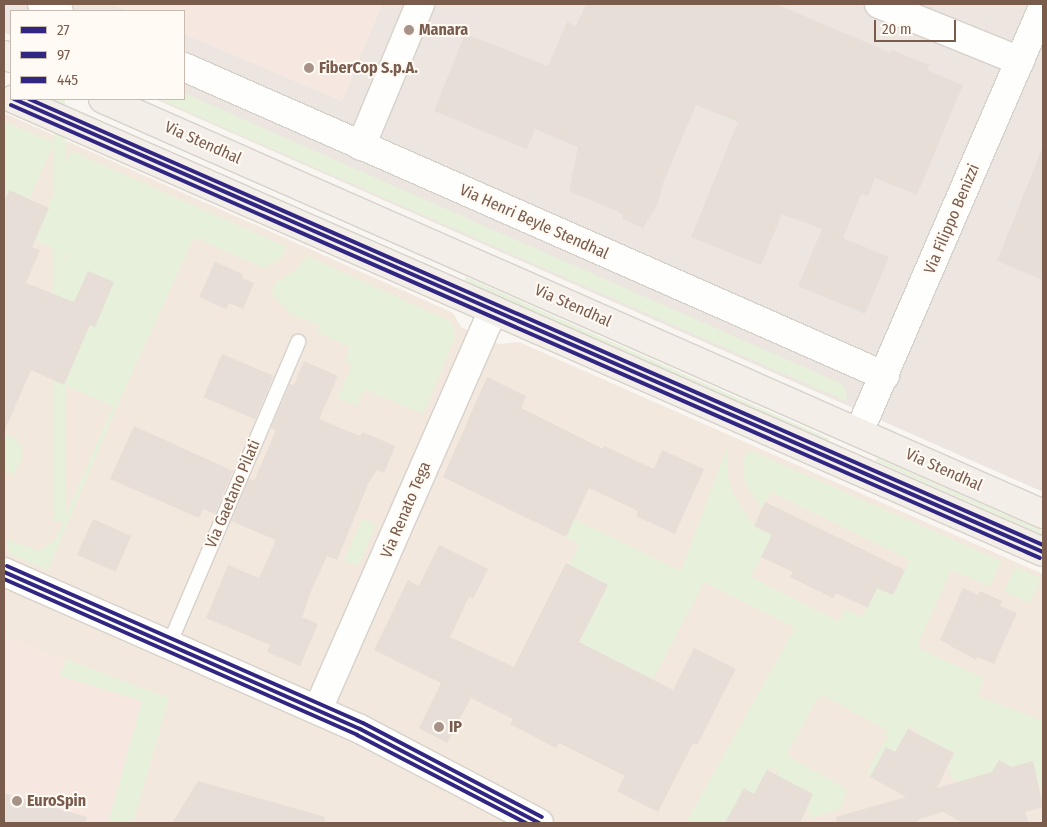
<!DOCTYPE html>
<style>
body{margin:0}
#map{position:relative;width:1047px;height:827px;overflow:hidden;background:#f9f5f0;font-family:"Fira Sans Condensed",sans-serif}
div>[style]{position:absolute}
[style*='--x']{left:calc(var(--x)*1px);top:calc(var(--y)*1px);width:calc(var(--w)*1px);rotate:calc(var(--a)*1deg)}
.residential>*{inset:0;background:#f2e8de}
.commercial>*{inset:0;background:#f6e8e1}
.industrial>*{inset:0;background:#ede5e0}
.green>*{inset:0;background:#e7f0db;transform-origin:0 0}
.building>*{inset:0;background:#e6ded7;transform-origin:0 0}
.roads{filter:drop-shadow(1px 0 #d7d1cb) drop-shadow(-1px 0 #d7d1cb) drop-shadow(0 1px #d7d1cb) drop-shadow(0 -1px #d7d1cb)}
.lane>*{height:14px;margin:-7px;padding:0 7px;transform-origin:7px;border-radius:7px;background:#fefefd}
.street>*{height:28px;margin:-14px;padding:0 14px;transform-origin:14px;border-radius:14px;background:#fefefd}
.secondary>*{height:28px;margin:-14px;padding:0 14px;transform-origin:14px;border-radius:14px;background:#fefefd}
.primary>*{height:28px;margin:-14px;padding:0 14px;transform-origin:14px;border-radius:14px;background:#f3eee8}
.bus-1>*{height:4px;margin:-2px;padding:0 2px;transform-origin:2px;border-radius:2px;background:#312783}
.bus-2>*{height:4px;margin:-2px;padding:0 2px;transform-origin:2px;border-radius:2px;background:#312783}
.bus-3>*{height:4px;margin:-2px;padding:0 2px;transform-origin:2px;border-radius:2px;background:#312783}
.dots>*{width:14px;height:14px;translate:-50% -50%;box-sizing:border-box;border:2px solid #fffaf3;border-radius:50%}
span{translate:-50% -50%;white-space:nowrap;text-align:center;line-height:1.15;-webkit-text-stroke:4px #fffaf3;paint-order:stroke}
.poi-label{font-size:16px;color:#7a5c4d;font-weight:700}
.left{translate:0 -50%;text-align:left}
.street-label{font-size:16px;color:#7a5c4d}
.frame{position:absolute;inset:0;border:5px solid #7a5c4d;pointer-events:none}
.legend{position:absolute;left:10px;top:10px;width:175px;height:90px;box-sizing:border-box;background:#fffaf3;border:1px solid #cabbb1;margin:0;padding:6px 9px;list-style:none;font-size:15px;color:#7a5c4d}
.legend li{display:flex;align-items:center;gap:10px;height:25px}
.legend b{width:25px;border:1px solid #cabbb1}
.scale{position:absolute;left:874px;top:20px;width:82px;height:22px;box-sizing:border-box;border:2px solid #7a5c4d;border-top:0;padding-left:6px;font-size:15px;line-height:18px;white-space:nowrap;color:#7a5c4d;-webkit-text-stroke:4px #fffaf3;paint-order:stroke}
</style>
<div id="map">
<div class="residential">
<i style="clip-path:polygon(4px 113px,440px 307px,453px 313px,461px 327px,499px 344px,519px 342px,1043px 574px,1043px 823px,4px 823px)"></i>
</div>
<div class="commercial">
<i style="clip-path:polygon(112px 4px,382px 4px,342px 101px,184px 34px,184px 11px,130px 11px)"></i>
<i style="clip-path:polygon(4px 636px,169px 698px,133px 823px,4px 823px)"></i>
</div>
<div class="industrial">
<i style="clip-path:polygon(4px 4px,112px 4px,130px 11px,11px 11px,11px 36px,4px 32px)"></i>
<i style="clip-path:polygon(382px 4px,1043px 4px,1043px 492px,155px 99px,184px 99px,184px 34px,342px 101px)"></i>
</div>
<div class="green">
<i style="clip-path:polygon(184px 93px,842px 384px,846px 389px,846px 401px,159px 99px,184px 99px)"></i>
<i style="left:54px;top:99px;width:11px;height:423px"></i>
<i style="clip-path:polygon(4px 121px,54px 143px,29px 199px,9px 191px,4px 203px)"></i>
<i style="clip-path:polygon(71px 151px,287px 247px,280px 259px,263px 268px,194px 237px,118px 404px,48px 570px,7px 553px,8px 540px,39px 551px,56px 539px,113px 406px,64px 385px,81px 345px,42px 327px,51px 294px,69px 255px,35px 240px)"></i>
<i style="clip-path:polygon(307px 256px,452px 322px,455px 337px,423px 414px,364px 389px,357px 406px,338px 398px,352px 365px,345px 362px,350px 347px,317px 332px,319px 325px,291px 314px,272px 294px,275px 283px,297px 269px)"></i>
<i style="left:466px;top:277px;width:398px;height:4px;rotate:24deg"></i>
<i style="clip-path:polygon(4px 434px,15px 438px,21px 447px,21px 460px,14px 474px,4px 470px)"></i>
<i style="clip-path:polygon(728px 445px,727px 473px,733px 494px,754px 526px,772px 535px,751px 577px,839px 622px,845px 609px,862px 617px,877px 588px,893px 595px,910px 560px,771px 492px,762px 508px,747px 486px,743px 473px,744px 459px,749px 450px,1001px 561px,990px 586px,951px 570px,918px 644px,920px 649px,984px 678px,977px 696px,1043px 721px,1043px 797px,1033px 762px,1012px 767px,999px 760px,992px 772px,959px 782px,951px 777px,948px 766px,954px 753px,931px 741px,927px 749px,918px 731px,909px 726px,899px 755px,886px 748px,870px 777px,867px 772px,887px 736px,885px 729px,824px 696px,818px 698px,788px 751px,789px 757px,847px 789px,840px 809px,810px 818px,807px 807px,779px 781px,778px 772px,769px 767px,758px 796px,744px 789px,728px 818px,738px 823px,686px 823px,795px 628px,704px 582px,653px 679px,579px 642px,608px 585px,570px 565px,579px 544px,566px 537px,574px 519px,681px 571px)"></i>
<i style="clip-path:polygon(877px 458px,1043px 531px,1043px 535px,876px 461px)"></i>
<i style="left:362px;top:519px;width:15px;height:45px;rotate:23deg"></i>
<i style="left:1015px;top:567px;width:28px;height:27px;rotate:23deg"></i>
<i style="clip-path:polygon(66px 659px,169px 698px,133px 823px,108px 823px,142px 701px,60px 676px)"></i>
</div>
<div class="building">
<i style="clip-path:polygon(586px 4px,776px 4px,891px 53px,892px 50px,929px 65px,927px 70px,963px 85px,917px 195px,875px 178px,868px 196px,861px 194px,843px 238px,889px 257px,865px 314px,798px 286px,822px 229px,782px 214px,761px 265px,691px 237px,738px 122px,696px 105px,663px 183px,658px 203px,643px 228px,623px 219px,623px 214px,569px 191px,578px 147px,535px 129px,527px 149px,434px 111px,465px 34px,548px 66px,567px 22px,576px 26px)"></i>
<i style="clip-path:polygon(1043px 146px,1043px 280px,997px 261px)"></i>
<i style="clip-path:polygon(9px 190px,49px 208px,32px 247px,40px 250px,26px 283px,74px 302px,88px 271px,114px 282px,95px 327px,90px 325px,64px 385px,31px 370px,4px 432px,4px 203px)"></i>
<i style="clip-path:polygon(215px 262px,243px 274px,242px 278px,254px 283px,243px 309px,229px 303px,226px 309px,199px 297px)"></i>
<i style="left:222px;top:354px;width:56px;height:47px;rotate:23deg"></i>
<i style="clip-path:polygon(304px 361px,338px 376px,319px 419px,360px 436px,363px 432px,395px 446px,384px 473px,377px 470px,368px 484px,337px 560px,327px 556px,311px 591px,302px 617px,318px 624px,300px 666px,267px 652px,270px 645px,206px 618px,228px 565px,259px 578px,276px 540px,231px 521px,249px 478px,254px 481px,276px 430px,271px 428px,290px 384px,294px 385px)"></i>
<i style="clip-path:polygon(487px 377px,526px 396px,521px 408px,603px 449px,604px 446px,654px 469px,662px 450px,704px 469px,675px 534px,636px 516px,638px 511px,589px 488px,566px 537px,443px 477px)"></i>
<i style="clip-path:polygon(134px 426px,233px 471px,215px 514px,203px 509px,199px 518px,110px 479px)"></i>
<i style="clip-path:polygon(765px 502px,905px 570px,893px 595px,877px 588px,868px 608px,836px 593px,833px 598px,790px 577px,793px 572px,761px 557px,772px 535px,754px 526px)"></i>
<i style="left:93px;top:519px;width:42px;height:39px;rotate:24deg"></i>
<i style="clip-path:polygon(439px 545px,488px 569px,473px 599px,469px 597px,450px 637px,514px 667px,566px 563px,608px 585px,579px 642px,673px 690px,694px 648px,736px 669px,697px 745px,693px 743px,658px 812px,617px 791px,625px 776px,559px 743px,556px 748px,510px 724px,513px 719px,471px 698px,447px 743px,419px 728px,441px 683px,374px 650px,408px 580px,419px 586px)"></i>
<i style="clip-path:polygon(963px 588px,978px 595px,980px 591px,1002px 601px,1000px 606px,1017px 613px,994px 664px,977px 657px,976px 660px,940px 640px)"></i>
<i style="clip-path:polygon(908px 729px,954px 753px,937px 788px,992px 772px,999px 760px,1012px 767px,1033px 761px,1043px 807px,1025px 812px,1029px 823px,963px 823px,943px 812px,919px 819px,917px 823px,837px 823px,836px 817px,906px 797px,870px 777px,886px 747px,895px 752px)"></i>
<i style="clip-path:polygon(767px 770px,813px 794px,800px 823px,725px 823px,744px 788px,754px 794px)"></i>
<i style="clip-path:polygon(198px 781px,325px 817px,324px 823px,172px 823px)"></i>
<i style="clip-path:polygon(4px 793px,87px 817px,86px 823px,4px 823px)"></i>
</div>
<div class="roads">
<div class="lane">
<i style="--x:168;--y:647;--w:332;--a:-66.9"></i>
</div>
<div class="street">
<i style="--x:42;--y:4;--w:18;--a:22"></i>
<i style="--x:879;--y:4;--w:152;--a:22"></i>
<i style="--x:184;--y:67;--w:766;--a:23.79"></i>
<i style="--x:361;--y:146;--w:154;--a:-67.4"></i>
<i style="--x:859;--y:432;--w:464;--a:-66.6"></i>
<i style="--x:318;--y:709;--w:435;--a:-66.3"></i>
</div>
<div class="secondary">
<i style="--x:4;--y:572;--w:389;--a:23.8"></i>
<i style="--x:360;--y:729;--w:202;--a:27.7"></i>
</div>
<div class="primary">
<i style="--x:4;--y:55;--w:8;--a:23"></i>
<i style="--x:14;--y:99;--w:1124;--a:23.76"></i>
<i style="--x:103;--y:99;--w:1028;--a:23.82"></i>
</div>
</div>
<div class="bus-1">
<i style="--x:14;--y:99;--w:1124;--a:23.76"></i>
<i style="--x:4;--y:572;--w:389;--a:23.8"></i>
<i style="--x:360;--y:729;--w:202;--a:27.7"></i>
</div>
<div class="bus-2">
<i style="--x:11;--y:105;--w:1124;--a:23.76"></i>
<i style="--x:4;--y:579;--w:386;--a:23.8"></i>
<i style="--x:357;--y:735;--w:191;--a:27.5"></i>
</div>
<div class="bus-3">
<i style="--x:29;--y:99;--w:1108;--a:23.74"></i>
<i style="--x:7;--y:566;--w:389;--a:23.8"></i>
<i style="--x:363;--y:723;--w:202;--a:27.7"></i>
</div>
<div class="dots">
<i style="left:409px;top:30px;background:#a69286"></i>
<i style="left:309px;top:68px;background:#a69286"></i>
<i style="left:439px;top:727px;background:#a69286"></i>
<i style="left:17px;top:801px;background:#a69286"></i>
</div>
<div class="poi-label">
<span class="left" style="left:419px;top:30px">Manara</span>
<span class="left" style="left:319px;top:68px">FiberCop S.p.A.</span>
<span class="left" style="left:449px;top:727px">IP</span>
<span class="left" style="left:27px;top:801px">EuroSpin</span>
</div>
<div class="street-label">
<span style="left:203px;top:143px;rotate:24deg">Via Stendhal</span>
<span style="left:952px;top:219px;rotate:-67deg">Via Filippo Benizzi</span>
<span style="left:534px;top:222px;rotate:24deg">Via Henri Beyle Stendhal</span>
<span style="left:573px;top:306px;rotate:24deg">Via Stendhal</span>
<span style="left:944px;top:470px;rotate:24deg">Via Stendhal</span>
<span style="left:233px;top:494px;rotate:-67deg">Via Gaetano Pilati</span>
<span style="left:406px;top:510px;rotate:-67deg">Via Renato Tega</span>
</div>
<div class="frame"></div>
<ul class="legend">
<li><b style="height:6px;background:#312783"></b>27</li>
<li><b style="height:6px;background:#312783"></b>97</li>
<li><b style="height:6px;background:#312783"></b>445</li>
</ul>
<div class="scale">20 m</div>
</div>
